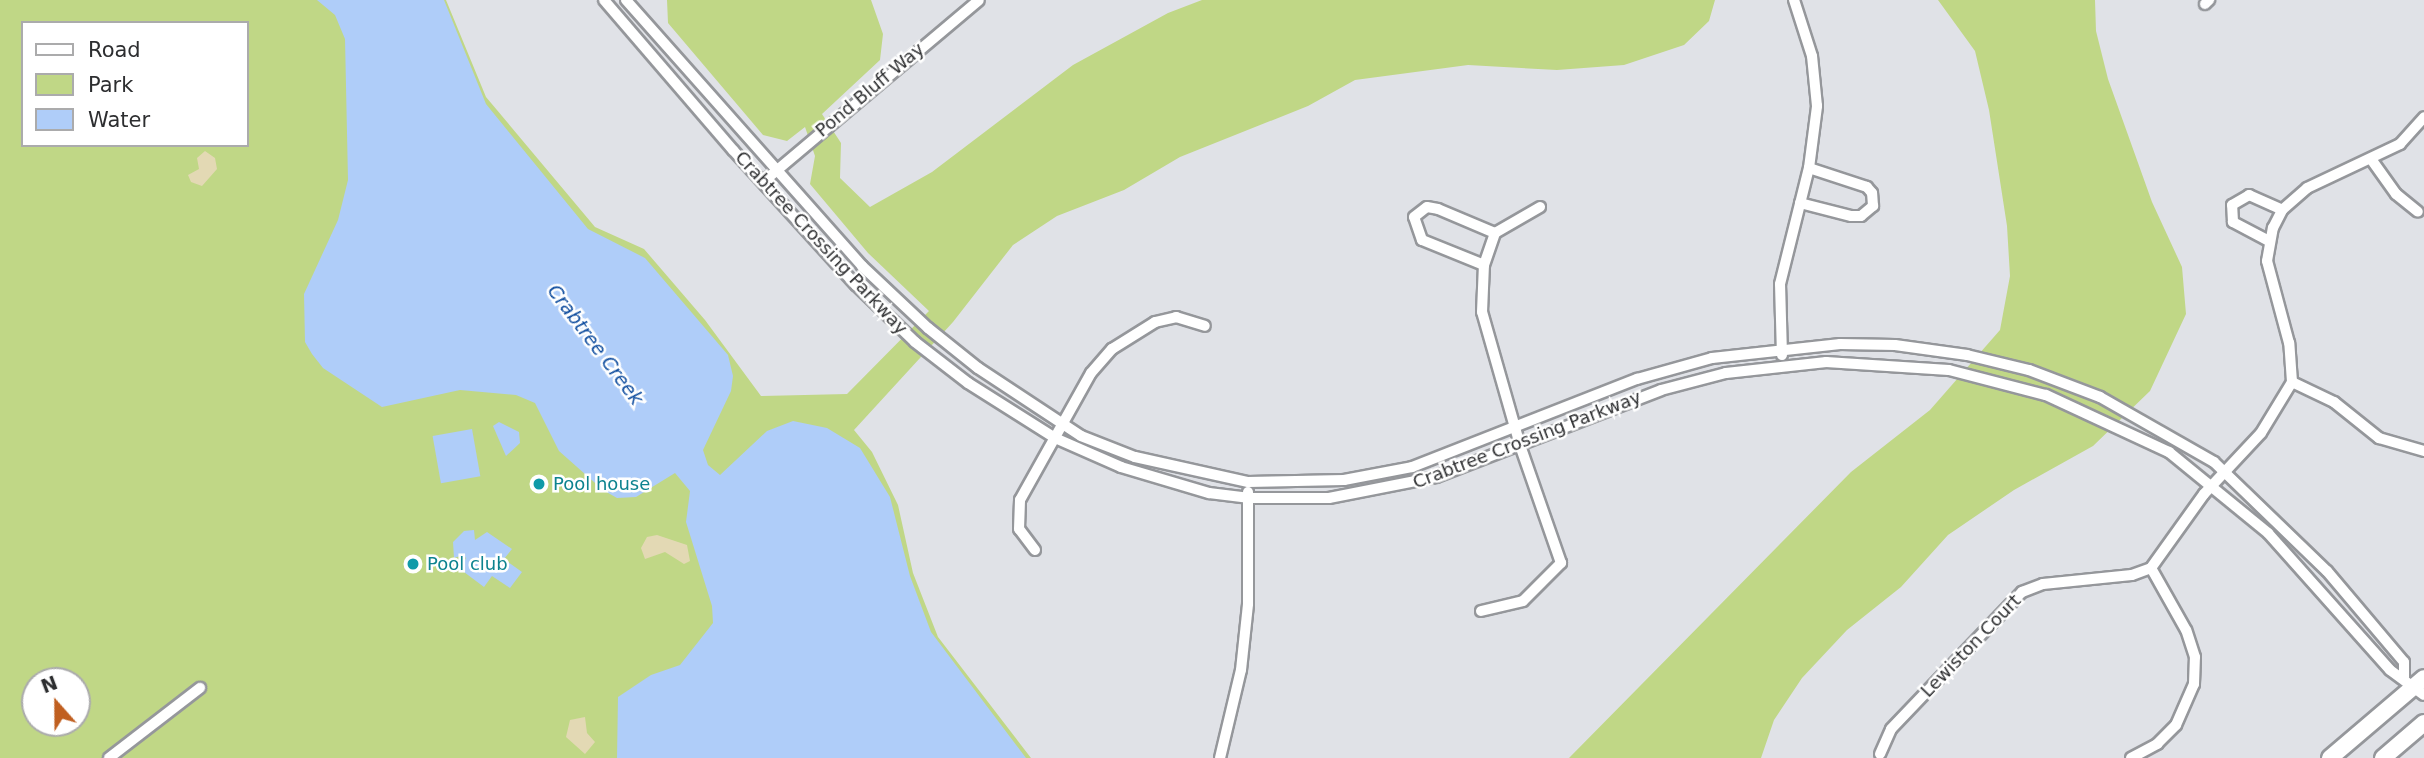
<!DOCTYPE html>
<style>
body{margin:0}
#map{position:relative;width:2424px;height:758px;overflow:hidden;background:#e0e2e7;font-family:"DejaVu Sans",sans-serif}
div>[style]{position:absolute}
[style*='--x']{left:calc(var(--x)*1px);top:calc(var(--y)*1px);width:calc(var(--w)*1px);rotate:calc(var(--a)*1deg)}
.green>*{inset:0;background:#c0d786}
.sand>*{inset:0;background:#e3d9b4}
.water>*{inset:0;background:#afcdf9;transform-origin:0 0}
.roads{filter:drop-shadow(2px 0 #95979b) drop-shadow(-2px 0 #95979b) drop-shadow(0 2px #95979b) drop-shadow(0 -2px #95979b)}
.street>*{height:10px;margin:-5px;padding:0 5px;transform-origin:5px;border-radius:5px;background:#fff}
.primary>*{height:16px;margin:-8px;padding:0 8px;transform-origin:8px;border-radius:8px;background:#fff}
.dots>*{width:19px;height:19px;translate:-50% -50%;box-sizing:border-box;border:4px solid #fff;border-radius:50%}
span{translate:-50% -50%;white-space:nowrap;text-align:center;line-height:1.15;-webkit-text-stroke:5px #fff;paint-order:stroke}
.street-label{font-size:18px;color:#2d2e30}
.culture-label{font-size:18px;color:#0d838f}
.left{translate:0 -50%;text-align:left}
.water-label{font-size:19px;color:#0e4c9e;font-style:italic}
.legend{position:absolute;left:21px;top:21px;width:228px;height:126px;box-sizing:border-box;background:#fff;border:2px solid #ababac;margin:0;padding:9px 12px;list-style:none;font-size:21px;color:#2d2e30}
.legend li{display:flex;align-items:center;gap:14px;height:35px}
.legend b{width:35px;border:2px solid #ababac}
.north{position:absolute;left:21px;top:667px;width:70px;height:70px;box-sizing:border-box;background:#fff;border:2px solid #ababac;border-radius:50%;rotate:339deg;font-size:19px;font-weight:700;line-height:28px;text-align:center;color:#2d2e30}
.north::after{content:'';display:block;margin:auto;width:24px;height:32px;background:#c05f20;clip-path:polygon(50% 0,100% 100%,50% 72%,0 100%)}
</style>
<div id="map">
<div class="green">
<i style="clip-path:polygon(evenodd,0 0,446px 0,486px 97px,595px 227px,644px 249px,705px 320px,761px 396px,847px 394px,929px 311px,868px 253px,810px 184px,815px 156px,805px 127px,787px 141px,763px 135px,668px 23px,667px 0,871px 0,883px 34px,880px 60px,822px 114px,841px 143px,840px 178px,870px 207px,932px 172px,1073px 65px,1168px 13px,1202px 0,1715px 0,1709px 21px,1684px 45px,1624px 65px,1557px 70px,1468px 65px,1355px 80px,1308px 106px,1180px 157px,1124px 190px,1057px 216px,1013px 245px,953px 322px,854px 430px,872px 452px,898px 505px,913px 573px,938px 637px,1031px 758px,0 758px,0 0,23px 23px,247px 23px,247px 145px,23px 145px,23px 23px,0 0,35px 681px,77px 681px,77px 723px,35px 723px,35px 681px)"></i>
<i style="clip-path:polygon(1938px 0,2095px 0,2096px 31px,2108px 79px,2152px 202px,2182px 267px,2186px 314px,2150px 391px,2093px 446px,2014px 490px,1948px 535px,1901px 587px,1847px 630px,1802px 678px,1774px 720px,1761px 758px,1569px 758px,1851px 472px,1930px 410px,2000px 330px,2010px 276px,2007px 226px,1989px 110px,1975px 51px)"></i>
</div>
<div class="sand">
<i style="clip-path:polygon(205px 151px,215px 158px,217px 169px,202px 186px,191px 182px,188px 175px,199px 169px,197px 158px)"></i>
<i style="clip-path:polygon(657px 535px,687px 545px,690px 561px,684px 564px,665px 552px,645px 559px,641px 548px,647px 537px)"></i>
<i style="clip-path:polygon(585px 717px,587px 733px,595px 742px,585px 754px,566px 737px,570px 720px)"></i>
</div>
<div class="water">
<i style="clip-path:polygon(317px 0,444px 0,486px 104px,588px 229px,645px 258px,728px 355px,733px 376px,731px 391px,703px 450px,708px 465px,720px 475px,767px 431px,793px 421px,827px 428px,860px 448px,890px 497px,910px 576px,931px 632px,1026px 758px,617px 758px,618px 697px,651px 675px,680px 665px,713px 623px,712px 606px,686px 522px,690px 491px,675px 473px,636px 497px,617px 498px,603px 490px,559px 451px,535px 403px,516px 395px,460px 390px,382px 407px,323px 368px,312px 354px,305px 342px,304px 294px,338px 220px,348px 180px,345px 39px,335px 15px)"></i>
<i style="clip-path:polygon(499px 422px,519px 432px,520px 443px,506px 456px,493px 426px)"></i>
<i style="left:472px;top:429px;width:48px;height:40px;rotate:80deg"></i>
<i style="clip-path:polygon(474px 530px,475px 540px,487px 532px,512px 549px,504px 559px,522px 572px,510px 588px,492px 576px,484px 587px,460px 569px,466px 558px,463px 555px,454px 558px,453px 542px,464px 531px)"></i>
</div>
<div class="roads">
<div class="street">
<i style="--x:604;--y:0;--w:198;--a:49.3"></i>
<i style="--x:733;--y:150;--w:183;--a:47.7"></i>
<i style="--x:856;--y:285;--w:82;--a:44"></i>
<i style="--x:915;--y:342;--w:67;--a:37.7"></i>
<i style="--x:968;--y:383;--w:103;--a:32.3"></i>
<i style="--x:1055;--y:438;--w:72;--a:23.7"></i>
<i style="--x:1121;--y:467;--w:92;--a:16.5"></i>
<i style="--x:1209;--y:493;--w:39;--a:7"></i>
<i style="--x:1248;--y:498;--w:81;--a:0"></i>
<i style="--x:1329;--y:498;--w:109;--a:-11.1"></i>
<i style="--x:1436;--y:477;--w:241;--a:-21.1"></i>
<i style="--x:1661;--y:390;--w:67;--a:-14.7"></i>
<i style="--x:1726;--y:373;--w:101;--a:-6.3"></i>
<i style="--x:1826;--y:362;--w:123;--a:3.7"></i>
<i style="--x:1949;--y:370;--w:100;--a:14.5"></i>
<i style="--x:2046;--y:395;--w:136;--a:24.9"></i>
<i style="--x:2169;--y:452;--w:128;--a:39.3"></i>
<i style="--x:2268;--y:533;--w:183;--a:48.3"></i>
<i style="--x:2390;--y:670;--w:42;--a:36.3"></i>
<i style="--x:626;--y:0;--w:356;--a:48.4"></i>
<i style="--x:862;--y:266;--w:91;--a:43.2"></i>
<i style="--x:928;--y:328;--w:64;--a:38.7"></i>
<i style="--x:978;--y:368;--w:123;--a:33.4"></i>
<i style="--x:1081;--y:436;--w:58;--a:21.3"></i>
<i style="--x:1135;--y:457;--w:116;--a:12.5"></i>
<i style="--x:1248;--y:482;--w:96;--a:-1.2"></i>
<i style="--x:1344;--y:480;--w:69;--a:-10.8"></i>
<i style="--x:1412;--y:467;--w:242;--a:-21.4"></i>
<i style="--x:1637;--y:379;--w:78;--a:-15.6"></i>
<i style="--x:1712;--y:358;--w:129;--a:-6.2"></i>
<i style="--x:1840;--y:344;--w:55;--a:1"></i>
<i style="--x:1895;--y:345;--w:73;--a:7.9"></i>
<i style="--x:1967;--y:355;--w:64;--a:13.6"></i>
<i style="--x:2029;--y:370;--w:76;--a:20.8"></i>
<i style="--x:2100;--y:397;--w:131;--a:29.7"></i>
<i style="--x:2214;--y:462;--w:157;--a:44"></i>
<i style="--x:2327;--y:571;--w:119;--a:49.8"></i>
<i style="--x:2404;--y:662;--w:15;--a:90"></i>
<i style="--x:2205;--y:4;--w:6;--a:-45"></i>
<i style="--x:2371;--y:159;--w:43;--a:54.5"></i>
<i style="--x:2396;--y:194;--w:28;--a:39"></i>
<i style="--x:763;--y:182;--w:282;--a:-40.1"></i>
<i style="--x:1800;--y:203;--w:53;--a:14.3"></i>
<i style="--x:1851;--y:216;--w:10;--a:0"></i>
<i style="--x:1861;--y:216;--w:16;--a:-40"></i>
<i style="--x:1873;--y:206;--w:13;--a:-94"></i>
<i style="--x:1872;--y:193;--w:8;--a:-130"></i>
<i style="--x:1867;--y:187;--w:61;--a:-161.9"></i>
<i style="--x:2269;--y:241;--w:41;--a:-152.2"></i>
<i style="--x:2233;--y:222;--w:17;--a:-93"></i>
<i style="--x:2232;--y:205;--w:20;--a:-30"></i>
<i style="--x:2249;--y:195;--w:36;--a:24"></i>
<i style="--x:1484;--y:265;--w:67;--a:-158"></i>
<i style="--x:1422;--y:240;--w:24;--a:-109"></i>
<i style="--x:1414;--y:217;--w:16;--a:-38"></i>
<i style="--x:1427;--y:207;--w:11;--a:10"></i>
<i style="--x:1438;--y:209;--w:62;--a:22.8"></i>
<i style="--x:1782;--y:355;--w:71;--a:-91.6"></i>
<i style="--x:1780;--y:284;--w:120;--a:-76"></i>
<i style="--x:1809;--y:168;--w:63;--a:-82.6"></i>
<i style="--x:1817;--y:106;--w:50;--a:-95.7"></i>
<i style="--x:1812;--y:56;--w:59;--a:-107.8"></i>
<i style="--x:2292;--y:382;--w:47;--a:25.5"></i>
<i style="--x:2334;--y:402;--w:58;--a:38.7"></i>
<i style="--x:2379;--y:438;--w:47;--a:16.1"></i>
<i style="--x:1035;--y:550;--w:26;--a:-127"></i>
<i style="--x:1019;--y:529;--w:29;--a:-88"></i>
<i style="--x:1020;--y:500;--w:145;--a:-60.8"></i>
<i style="--x:1091;--y:373;--w:32;--a:-49"></i>
<i style="--x:1112;--y:349;--w:51;--a:-32.1"></i>
<i style="--x:1155;--y:322;--w:22;--a:-13"></i>
<i style="--x:1176;--y:317;--w:30;--a:17"></i>
<i style="--x:1481;--y:611;--w:43;--a:-13.4"></i>
<i style="--x:1523;--y:601;--w:54;--a:-45"></i>
<i style="--x:1561;--y:563;--w:125;--a:-109.2"></i>
<i style="--x:1520;--y:445;--w:138;--a:-105.9"></i>
<i style="--x:1482;--y:312;--w:47;--a:-87.6"></i>
<i style="--x:1484;--y:265;--w:34;--a:-71"></i>
<i style="--x:1495;--y:233;--w:52;--a:-30"></i>
<i style="--x:1880;--y:754;--w:27;--a:-66"></i>
<i style="--x:1891;--y:729;--w:190;--a:-46.3"></i>
<i style="--x:2022;--y:592;--w:22;--a:-21"></i>
<i style="--x:2043;--y:584;--w:89;--a:-5.8"></i>
<i style="--x:2132;--y:575;--w:20;--a:-20"></i>
<i style="--x:2151;--y:568;--w:91;--a:-54.4"></i>
<i style="--x:2204;--y:494;--w:83;--a:-46.9"></i>
<i style="--x:2261;--y:433;--w:60;--a:-58.7"></i>
<i style="--x:2292;--y:382;--w:39;--a:-94"></i>
<i style="--x:2289;--y:343;--w:85;--a:-105"></i>
<i style="--x:2267;--y:261;--w:34;--a:-80"></i>
<i style="--x:2273;--y:228;--w:20;--a:-63"></i>
<i style="--x:2282;--y:210;--w:33;--a:-41"></i>
<i style="--x:2307;--y:188;--w:103;--a:-25.3"></i>
<i style="--x:2400;--y:144;--w:36;--a:-48"></i>
<i style="--x:109;--y:758;--w:115;--a:-37.6"></i>
<i style="--x:1220;--y:758;--w:90;--a:-76.6"></i>
<i style="--x:1241;--y:670;--w:66;--a:-83.9"></i>
<i style="--x:1248;--y:604;--w:112;--a:-90"></i>
<i style="--x:2131;--y:758;--w:30;--a:-28"></i>
<i style="--x:2157;--y:744;--w:27;--a:-45"></i>
<i style="--x:2176;--y:725;--w:45;--a:-66.3"></i>
<i style="--x:2194;--y:684;--w:27;--a:-88"></i>
<i style="--x:2195;--y:657;--w:28;--a:-108"></i>
<i style="--x:2186;--y:630;--w:71;--a:-119.4"></i>
</div>
<div class="primary">
<i style="--x:2330;--y:758;--w:123;--a:-40.4"></i>
<i style="--x:2383;--y:758;--w:54;--a:-40.5"></i>
</div>
</div>
<div class="dots">
<i style="left:539px;top:484px;background:#0f9aa8"></i>
<i style="left:413px;top:564px;background:#0f9aa8"></i>
</div>
<div class="street-label">
<span style="left:870px;top:90px;rotate:-40deg">Pond Bluff Way</span>
<span style="left:821px;top:243px;rotate:47deg">Crabtree Crossing Parkway</span>
<span style="left:1527px;top:440px;rotate:-21deg">Crabtree Crossing Parkway</span>
<span style="left:1971px;top:646px;rotate:-46deg">Lewiston Court</span>
</div>
<div class="culture-label">
<span class="left" style="left:553px;top:484px">Pool house</span>
<span class="left" style="left:427px;top:564px">Pool club</span>
</div>
<div class="water-label">
<span style="left:595px;top:345px;rotate:53deg">Crabtree Creek</span>
</div>
<ul class="legend">
<li><b style="height:9px;background:#fff"></b>Road</li>
<li><b style="height:19px;background:#c0d786"></b>Park</li>
<li><b style="height:19px;background:#afcdf9"></b>Water</li>
</ul>
<div class="north">N</div>
</div>
